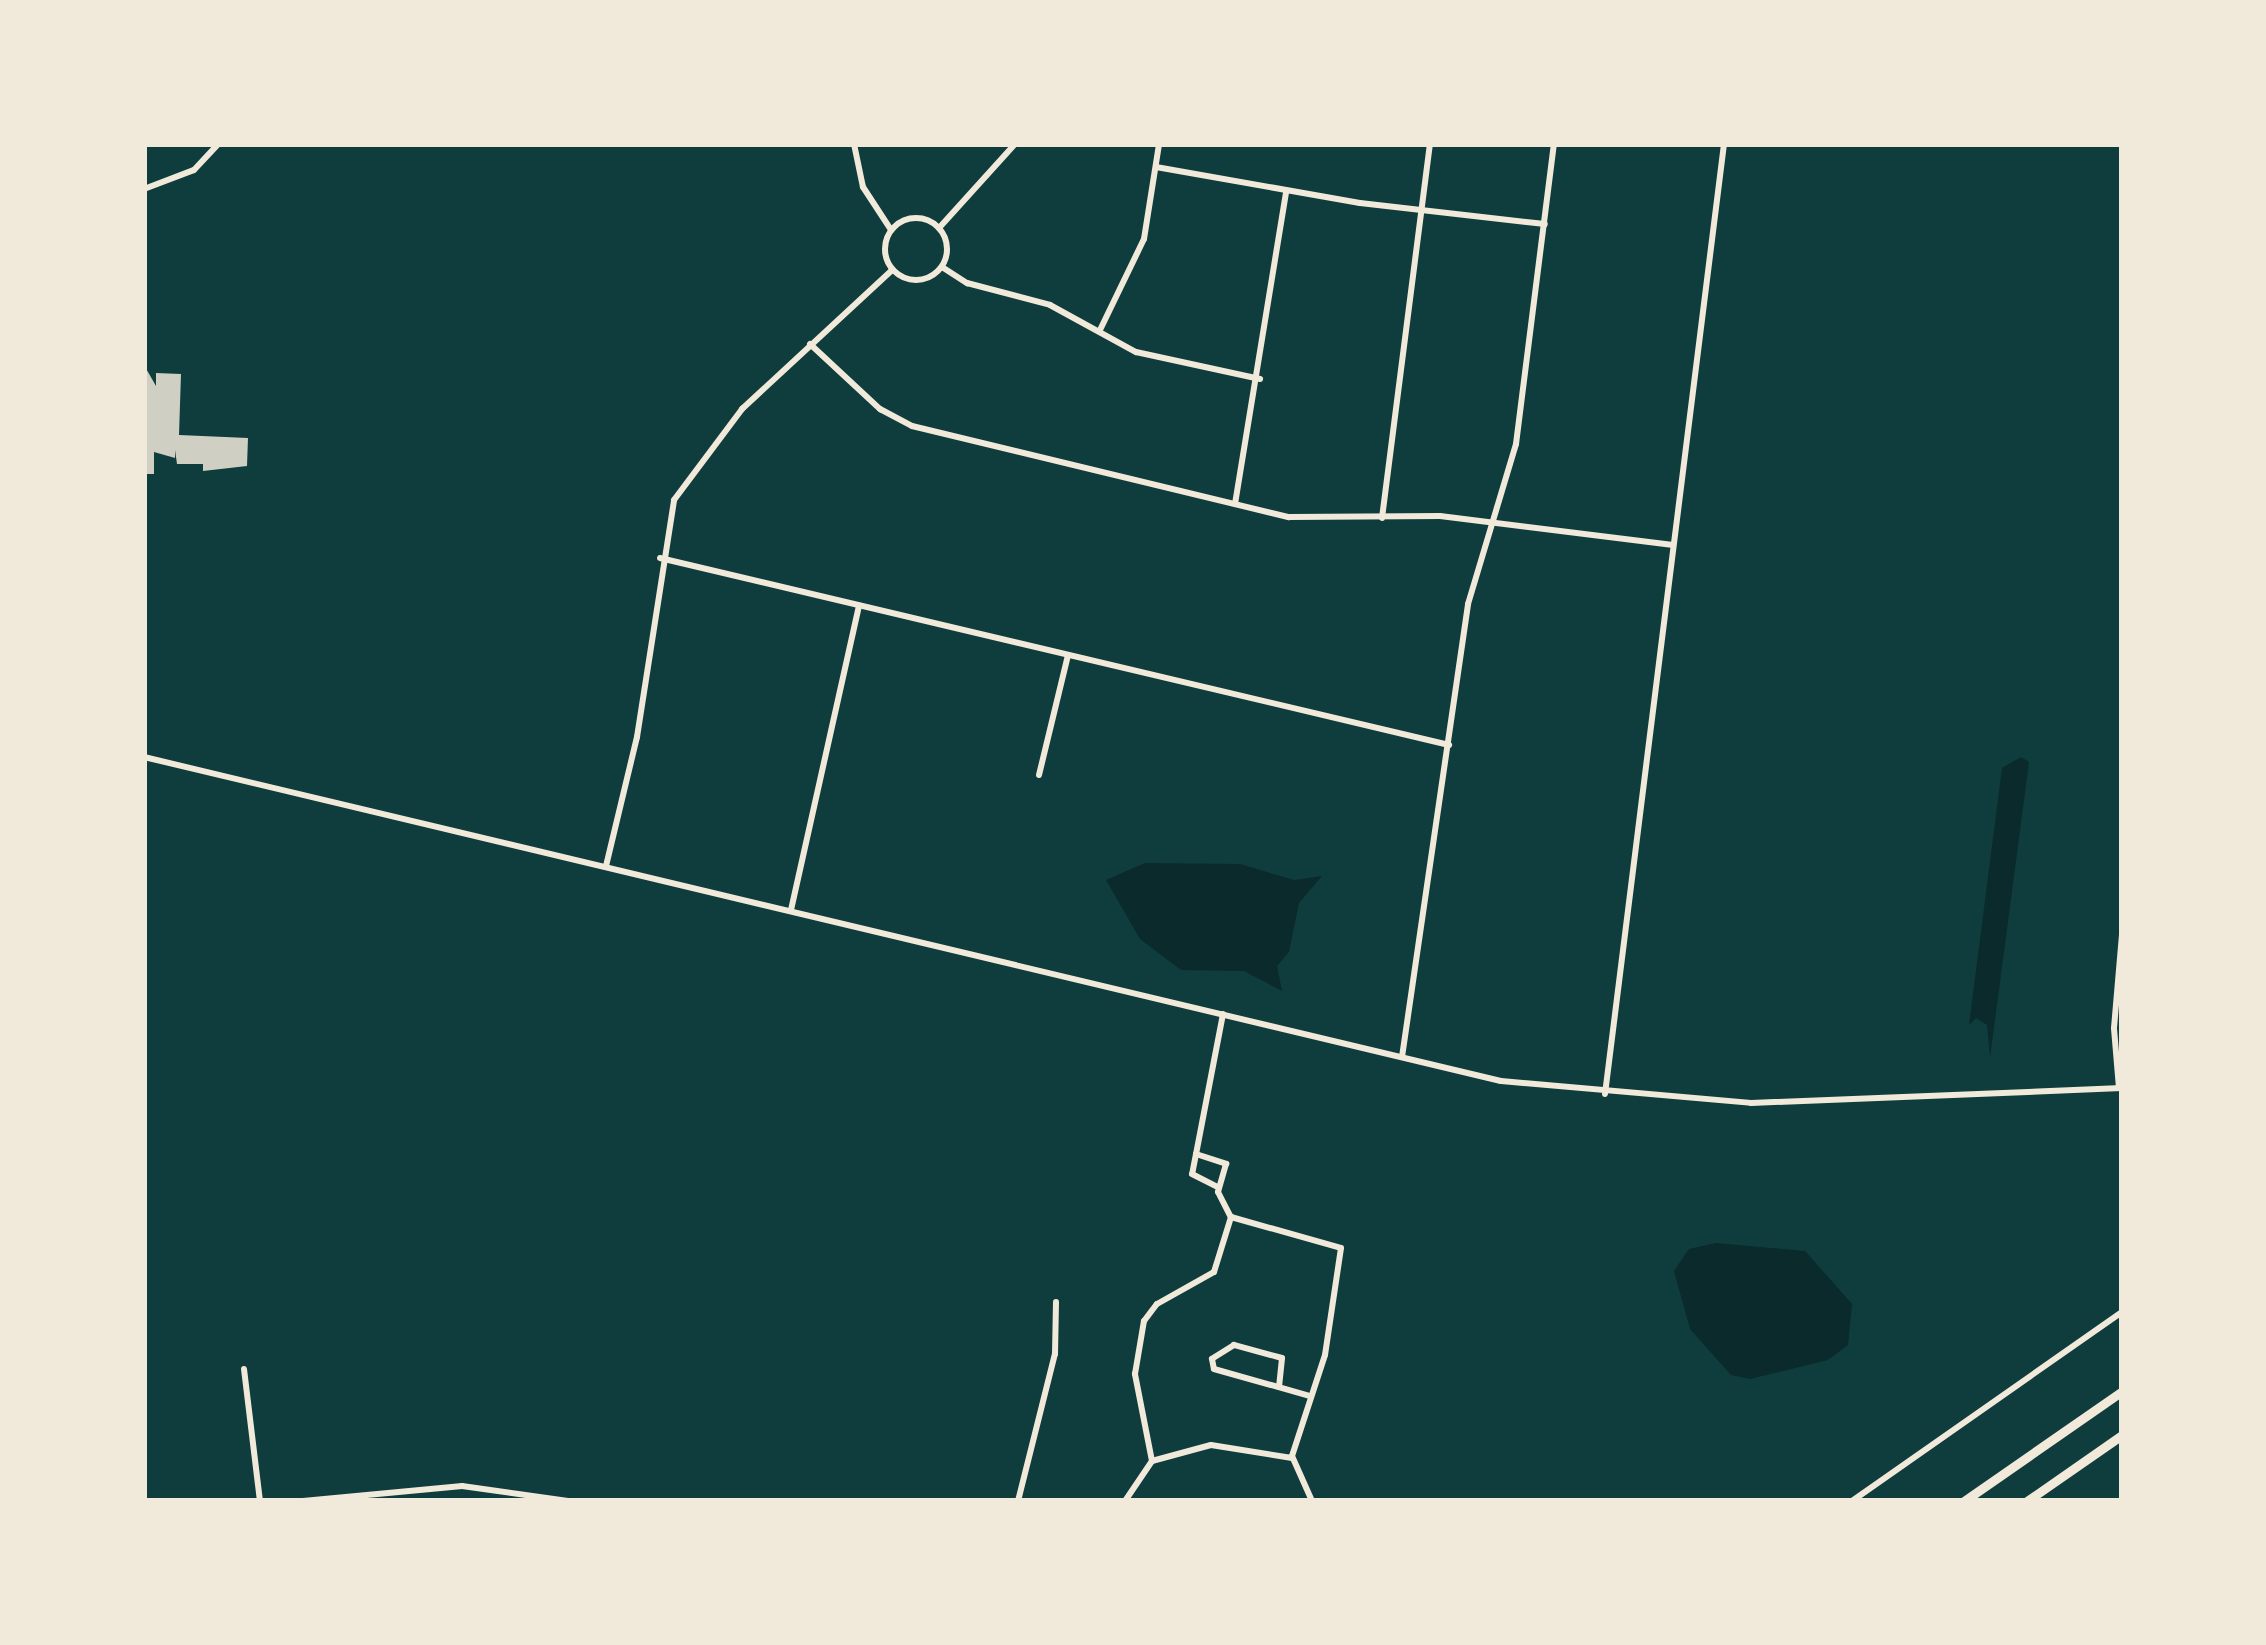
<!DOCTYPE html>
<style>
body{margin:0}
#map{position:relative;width:2266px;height:1645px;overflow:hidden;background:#0f3d3e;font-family:Arial,sans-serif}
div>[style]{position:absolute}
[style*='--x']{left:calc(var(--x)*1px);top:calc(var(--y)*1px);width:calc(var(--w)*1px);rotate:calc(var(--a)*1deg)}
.water>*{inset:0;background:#0a2a2b}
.building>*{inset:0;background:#cfcfc3}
.minor>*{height:6px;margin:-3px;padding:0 3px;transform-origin:3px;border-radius:3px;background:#f1e9da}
.minor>.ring{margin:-3px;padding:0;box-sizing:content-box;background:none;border:6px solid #f1e9da;border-radius:50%}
.tertiary>*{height:6px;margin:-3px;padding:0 3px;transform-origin:3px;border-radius:3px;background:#f1e9da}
.motorway>*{height:9px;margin:-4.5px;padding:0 4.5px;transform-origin:4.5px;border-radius:4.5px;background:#f1e9da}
span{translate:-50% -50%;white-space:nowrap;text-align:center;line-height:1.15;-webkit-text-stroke:12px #f1e9da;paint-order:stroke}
.frame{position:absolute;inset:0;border:147px solid #f1e9da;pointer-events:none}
</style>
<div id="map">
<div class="water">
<i style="clip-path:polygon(2021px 757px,2029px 762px,1990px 1058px,1987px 1025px,1976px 1018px,1969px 1025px,2002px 768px)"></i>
<i style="clip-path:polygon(1145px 863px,1240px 864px,1294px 880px,1322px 876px,1299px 903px,1289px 952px,1277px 966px,1282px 991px,1244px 971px,1181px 970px,1140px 939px,1106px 880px)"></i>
<i style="clip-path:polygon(1716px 1243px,1805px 1251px,1852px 1304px,1848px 1345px,1828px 1360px,1750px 1379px,1731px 1375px,1690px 1329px,1674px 1271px,1689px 1249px)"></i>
</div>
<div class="building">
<i style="clip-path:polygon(144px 365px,156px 386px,156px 373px,181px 374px,179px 435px,248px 438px,247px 466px,203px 471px,203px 464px,177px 464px,175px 450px,175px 458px,154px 452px,154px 474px,144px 474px)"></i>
</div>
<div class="minor">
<i style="--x:854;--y:144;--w:44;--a:78.2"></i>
<i style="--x:863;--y:187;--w:51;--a:56.9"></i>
<i style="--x:1156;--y:167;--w:207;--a:10"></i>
<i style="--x:1360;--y:203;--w:186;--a:6.5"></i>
<i style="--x:144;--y:189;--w:53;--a:-20.8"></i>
<i style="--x:194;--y:170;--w:35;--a:-47"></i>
<i class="ring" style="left:885px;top:218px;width:56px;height:56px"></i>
<i style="--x:939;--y:228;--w:113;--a:-47.9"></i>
<i style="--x:942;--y:267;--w:30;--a:33"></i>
<i style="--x:967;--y:283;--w:86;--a:14.8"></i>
<i style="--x:1050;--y:305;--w:98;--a:28.7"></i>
<i style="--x:1136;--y:352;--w:127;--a:12.3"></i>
<i style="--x:1100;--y:330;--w:101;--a:-64.2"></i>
<i style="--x:1144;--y:239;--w:96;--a:-81"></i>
<i style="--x:810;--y:344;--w:96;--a:42.9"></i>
<i style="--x:880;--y:409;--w:36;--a:28"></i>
<i style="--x:912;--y:426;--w:388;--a:13.6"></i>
<i style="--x:1289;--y:517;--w:151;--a:-0.4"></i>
<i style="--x:1440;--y:516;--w:235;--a:7.1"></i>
<i style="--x:1235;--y:504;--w:317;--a:-80.7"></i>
<i style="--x:1382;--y:518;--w:377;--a:-82.7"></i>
<i style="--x:660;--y:558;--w:811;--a:13.33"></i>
<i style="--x:144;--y:757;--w:1395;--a:13.43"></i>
<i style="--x:1501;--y:1081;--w:251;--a:5"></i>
<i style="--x:1751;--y:1103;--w:371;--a:-2.3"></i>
<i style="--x:1039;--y:775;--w:123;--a:-76.4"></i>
<i style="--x:606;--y:866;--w:133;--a:-76.5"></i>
<i style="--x:637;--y:737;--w:240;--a:-81.1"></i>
<i style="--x:674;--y:500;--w:114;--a:-53.2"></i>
<i style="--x:742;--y:409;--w:205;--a:-42.8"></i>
<i style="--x:791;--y:910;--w:312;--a:-77.4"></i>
<i style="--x:1223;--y:1014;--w:143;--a:100.9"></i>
<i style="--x:1196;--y:1154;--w:32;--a:18"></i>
<i style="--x:1226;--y:1164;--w:29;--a:106"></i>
<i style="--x:1218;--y:1192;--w:28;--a:63"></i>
<i style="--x:1231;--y:1217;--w:114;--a:15.7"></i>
<i style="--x:1341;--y:1248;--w:108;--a:98.5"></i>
<i style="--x:1325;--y:1355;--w:106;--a:108.1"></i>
<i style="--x:1292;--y:1456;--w:49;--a:66"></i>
<i style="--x:1402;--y:1057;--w:458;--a:-81.7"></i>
<i style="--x:1468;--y:604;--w:167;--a:-73.3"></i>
<i style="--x:1516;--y:444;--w:302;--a:-82.8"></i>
<i style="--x:2119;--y:1088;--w:60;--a:-94.8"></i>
<i style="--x:2114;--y:1028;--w:94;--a:-85.1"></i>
<i style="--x:1605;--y:1094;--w:957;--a:-82.86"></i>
<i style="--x:1196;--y:1154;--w:20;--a:101"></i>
<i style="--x:1192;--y:1174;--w:29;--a:27"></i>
<i style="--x:244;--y:1369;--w:133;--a:83.1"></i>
<i style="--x:1279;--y:1387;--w:29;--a:-84"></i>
<i style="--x:1282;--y:1358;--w:50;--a:-164.8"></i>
<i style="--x:1234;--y:1345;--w:26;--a:148"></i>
<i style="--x:1212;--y:1359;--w:10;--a:79"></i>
<i style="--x:1214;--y:1369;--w:100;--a:15.7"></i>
<i style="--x:1152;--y:1461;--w:61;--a:-15.2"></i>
<i style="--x:1211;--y:1445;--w:82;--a:9.1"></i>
<i style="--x:303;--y:1501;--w:160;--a:-5.4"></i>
<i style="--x:462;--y:1486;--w:107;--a:8.1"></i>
<i style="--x:1018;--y:1501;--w:152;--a:-75.9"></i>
<i style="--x:1055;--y:1354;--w:52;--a:-88.9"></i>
<i style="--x:1125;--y:1501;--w:48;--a:-56"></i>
<i style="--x:1152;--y:1461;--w:89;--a:-101.1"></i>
<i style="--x:1135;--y:1374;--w:54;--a:-80.4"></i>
<i style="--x:1144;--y:1321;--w:21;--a:-53"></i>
<i style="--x:1157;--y:1304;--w:65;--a:-29.3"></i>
<i style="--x:1214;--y:1272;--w:58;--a:-72.8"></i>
</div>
<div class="tertiary">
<i style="--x:1852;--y:1501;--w:330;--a:-35"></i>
</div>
<div class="motorway">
<i style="--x:1964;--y:1501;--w:193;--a:-34.8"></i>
<i style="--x:2027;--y:1501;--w:116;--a:-34.8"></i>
</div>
<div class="frame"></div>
</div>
